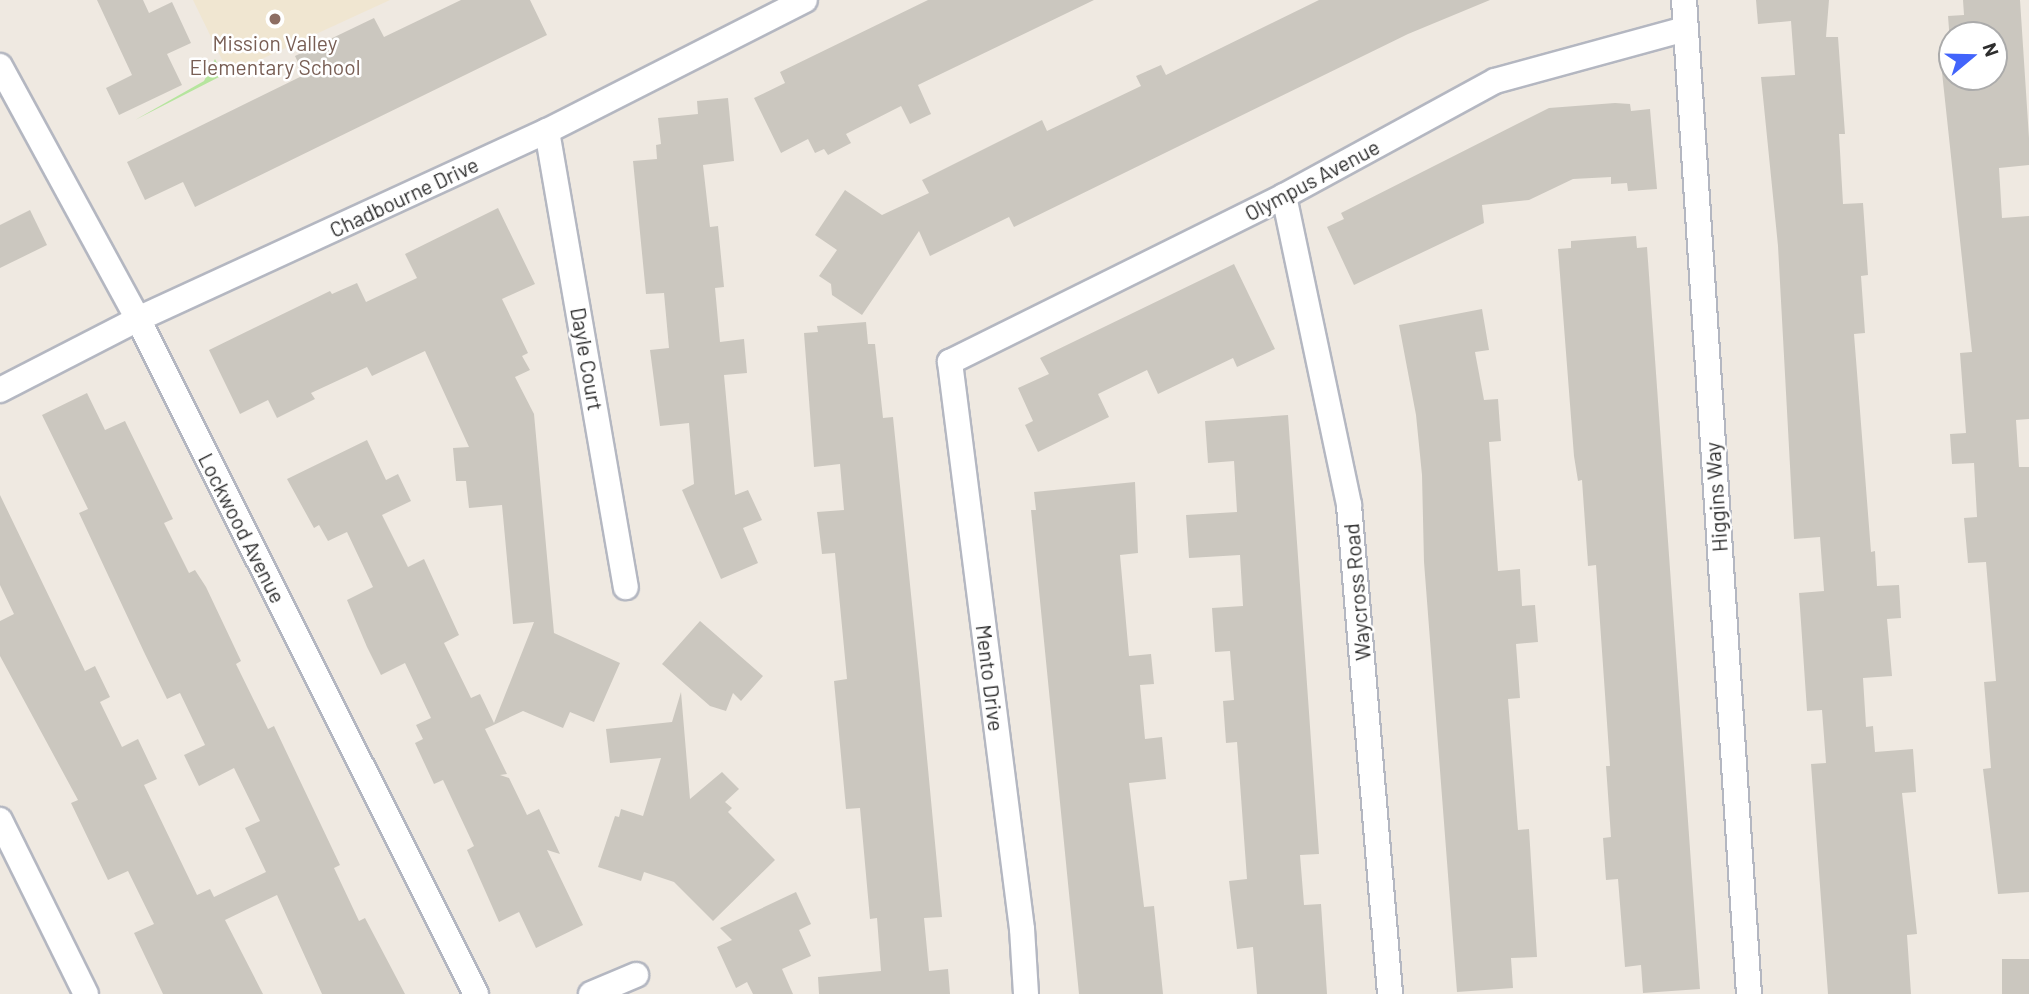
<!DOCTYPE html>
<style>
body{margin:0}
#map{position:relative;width:2029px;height:994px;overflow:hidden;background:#efe9e1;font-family:Barlow,sans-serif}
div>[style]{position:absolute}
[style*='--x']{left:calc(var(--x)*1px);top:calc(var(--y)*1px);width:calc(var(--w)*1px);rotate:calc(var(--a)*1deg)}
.education>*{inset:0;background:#f0e6d1}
.green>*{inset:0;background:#b6e59e}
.building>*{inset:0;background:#cbc7bf;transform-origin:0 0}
.roads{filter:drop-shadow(2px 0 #b4b7c1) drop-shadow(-2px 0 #b4b7c1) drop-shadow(0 2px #b4b7c1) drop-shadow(0 -2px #b4b7c1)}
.minor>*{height:24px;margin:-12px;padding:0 12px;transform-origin:12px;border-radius:12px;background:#fff}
.dots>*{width:19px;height:19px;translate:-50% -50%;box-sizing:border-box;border:4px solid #fff;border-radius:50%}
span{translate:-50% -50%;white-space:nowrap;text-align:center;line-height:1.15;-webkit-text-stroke:5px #fff;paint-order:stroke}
.education-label{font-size:21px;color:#785e54}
.street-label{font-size:21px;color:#2e2e2e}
.north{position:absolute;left:1938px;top:21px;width:70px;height:70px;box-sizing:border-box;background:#fff;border:2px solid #ababab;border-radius:50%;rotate:71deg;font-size:19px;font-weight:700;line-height:28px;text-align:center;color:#2e2e2e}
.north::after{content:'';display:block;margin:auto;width:24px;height:32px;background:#4264fb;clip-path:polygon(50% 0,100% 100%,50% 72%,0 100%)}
</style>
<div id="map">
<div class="education">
<i style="clip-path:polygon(193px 0,390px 0,229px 74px)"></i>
</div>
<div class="green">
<i style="clip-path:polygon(215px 59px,223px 75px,135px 120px,204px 81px)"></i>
</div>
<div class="building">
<i style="clip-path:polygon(97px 0,143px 0,149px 13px,172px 2px,191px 43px,167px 54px,182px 85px,119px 115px,106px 88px,132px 75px)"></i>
<i style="clip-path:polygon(461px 0,530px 0,547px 35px,195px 207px,183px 182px,145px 200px,127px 162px,304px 75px,295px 56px,374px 18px,384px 37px)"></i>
<i style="clip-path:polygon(928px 0,1094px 0,918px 85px,931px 114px,910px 124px,901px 106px,846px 134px,851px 143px,828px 155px,824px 149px,815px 153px,808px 139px,781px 153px,754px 98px,785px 83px,780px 72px)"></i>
<i style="clip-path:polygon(1319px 0,1490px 0,1408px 34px,1014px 227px,1009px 217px,930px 256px,919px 231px,862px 315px,832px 295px,831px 284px,819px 276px,837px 250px,815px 235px,845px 190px,882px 215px,929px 193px,922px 180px,1042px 120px,1047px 131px,1141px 86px,1136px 76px,1161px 65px,1166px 75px)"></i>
<i style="clip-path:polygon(1756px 0,1829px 0,1826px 37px,1838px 37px,1845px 134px,1839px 134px,1843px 204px,1863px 203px,1868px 275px,1861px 276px,1865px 333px,1854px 334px,1871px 552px,1875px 551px,1877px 586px,1899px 585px,1901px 618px,1887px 619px,1892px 676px,1863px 678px,1866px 727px,1873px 726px,1875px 752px,1913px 749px,1916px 792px,1902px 793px,1917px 934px,1907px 935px,1911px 994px,1828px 994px,1811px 764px,1826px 763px,1822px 710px,1807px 711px,1799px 593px,1824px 591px,1820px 537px,1794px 539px,1778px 246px,1761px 77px,1795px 75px,1791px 21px,1758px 24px)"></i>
<i style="clip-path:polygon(evenodd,1963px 0,2020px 0,2029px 138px,2029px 165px,1999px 168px,2002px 218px,2029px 216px,2029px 419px,2016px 420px,2019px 467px,2029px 467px,2029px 892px,1998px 894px,1983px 769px,1991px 768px,1984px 682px,1996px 681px,1986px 562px,1968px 563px,1964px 518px,1977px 517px,1974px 463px,1952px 464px,1950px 434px,1966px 433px,1960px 353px,1972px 352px,1941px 63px,1948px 63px,1951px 55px,1948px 16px,1964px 15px,1963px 0,1952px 35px,1994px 35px,1994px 77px,1952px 77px,1952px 35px)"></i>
<i style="clip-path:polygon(728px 98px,734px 161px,703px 165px,710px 227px,718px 226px,724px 287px,715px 288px,720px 342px,744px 339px,747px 373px,724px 375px,735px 495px,748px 490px,762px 520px,743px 528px,758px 563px,721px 579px,682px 490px,694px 484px,689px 423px,660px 426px,650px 350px,669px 348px,664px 293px,646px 294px,633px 161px,657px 159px,656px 145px,661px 144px,658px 118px,698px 114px,697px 101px)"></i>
<i style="clip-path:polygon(1615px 103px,1630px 104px,1631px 111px,1650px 109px,1657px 189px,1628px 191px,1627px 183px,1611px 184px,1611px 177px,1573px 179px,1529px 200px,1482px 205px,1484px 223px,1354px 285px,1327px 227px,1344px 219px,1341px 213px,1549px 108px)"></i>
<i style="clip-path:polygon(498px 208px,535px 284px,502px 299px,528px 353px,522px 356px,530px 370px,515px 377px,534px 414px,554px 633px,620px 663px,594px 722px,570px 712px,563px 728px,523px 711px,485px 729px,507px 774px,500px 775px,509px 778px,527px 815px,539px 809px,560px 854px,547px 850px,583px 925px,536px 948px,519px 912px,499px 922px,467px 850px,474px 846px,443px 780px,434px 784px,415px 743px,423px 739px,416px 725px,431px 718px,405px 663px,381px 675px,367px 647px,347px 600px,373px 587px,347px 532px,328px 541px,319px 525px,314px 528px,287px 479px,367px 440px,386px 480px,398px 474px,411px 501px,382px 515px,408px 567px,424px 559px,459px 635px,444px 643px,471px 698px,480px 694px,494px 723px,534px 622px,513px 624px,502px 505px,469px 508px,466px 481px,456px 481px,453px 448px,469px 447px,425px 351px,372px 376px,367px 367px,311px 393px,315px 399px,277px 418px,268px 400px,240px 414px,209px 350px,330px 291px,332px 294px,357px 283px,366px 302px,417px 278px,405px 254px)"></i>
<i style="clip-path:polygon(30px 210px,47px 245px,0 268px,0 225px)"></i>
<i style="clip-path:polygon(1636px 236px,1637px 248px,1647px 247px,1700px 989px,1643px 993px,1641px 965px,1625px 967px,1618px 879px,1606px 880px,1603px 838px,1611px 837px,1606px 766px,1610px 766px,1596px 565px,1588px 566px,1582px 480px,1578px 481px,1574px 456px,1558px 249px,1571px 248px,1571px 241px)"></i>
<i style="clip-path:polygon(1234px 264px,1275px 349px,1237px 367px,1233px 358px,1158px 394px,1147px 370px,1098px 394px,1109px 417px,1038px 452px,1025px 425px,1033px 421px,1018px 388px,1049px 374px,1040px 358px)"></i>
<i style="clip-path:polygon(1482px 309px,1489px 350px,1475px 352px,1484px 400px,1498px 399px,1501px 441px,1489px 442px,1498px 571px,1520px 569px,1522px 606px,1535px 605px,1538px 642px,1516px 644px,1520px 698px,1508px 699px,1518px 830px,1529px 829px,1537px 957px,1511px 958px,1513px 988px,1457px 992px,1424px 562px,1422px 475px,1416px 415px,1399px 325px)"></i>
<i style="clip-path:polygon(866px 322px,868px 344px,875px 344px,883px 418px,893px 417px,919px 673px,942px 917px,924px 918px,929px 971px,948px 969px,950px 994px,819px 994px,818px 977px,881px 971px,877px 918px,870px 919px,860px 808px,846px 809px,834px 681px,847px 679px,835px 553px,822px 554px,817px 512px,844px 510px,840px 464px,814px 467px,804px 333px,818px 332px,817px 326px)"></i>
<i style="clip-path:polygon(87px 393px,105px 430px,125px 421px,173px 519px,164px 523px,189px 573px,195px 570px,206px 587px,241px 661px,236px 664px,268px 729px,274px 726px,340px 865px,334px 868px,359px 921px,365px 918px,405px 994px,322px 994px,277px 895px,225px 920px,263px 994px,163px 994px,134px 933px,154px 924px,128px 871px,108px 880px,71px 803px,78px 800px,0 656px,0 621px,14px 614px,0 585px,0 495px,85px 671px,95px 666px,110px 697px,100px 702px,122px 747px,138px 739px,157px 779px,144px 785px,197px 895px,210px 889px,214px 897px,266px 872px,245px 828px,260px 821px,234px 768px,199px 786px,184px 755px,205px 745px,180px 693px,167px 699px,144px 652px,79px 513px,88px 509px,42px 415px)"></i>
<i style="clip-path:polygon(1288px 415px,1319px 854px,1300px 855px,1304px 905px,1321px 904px,1327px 994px,1257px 994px,1253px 947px,1237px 949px,1229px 881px,1247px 879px,1237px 742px,1226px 743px,1223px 701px,1234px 700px,1230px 651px,1215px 652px,1212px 608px,1243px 606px,1240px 555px,1189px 558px,1186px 515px,1237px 512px,1234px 461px,1208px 463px,1205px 421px)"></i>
<i style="clip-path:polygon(1135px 482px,1138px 553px,1120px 555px,1129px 656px,1151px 654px,1154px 684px,1140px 685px,1145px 739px,1162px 737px,1166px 779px,1129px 783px,1144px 907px,1154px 906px,1163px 994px,1079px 994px,1031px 510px,1036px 510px,1034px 492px)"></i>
<i style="clip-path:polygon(700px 621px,763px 676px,741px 701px,733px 693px,726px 711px,710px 706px,662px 664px)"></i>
<i style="clip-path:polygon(681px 692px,690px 799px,722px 772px,739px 789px,725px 802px,732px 808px,728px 812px,775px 860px,713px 921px,674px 882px,644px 872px,641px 881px,598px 867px,615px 816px,619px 817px,621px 809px,643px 816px,661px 758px,610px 763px,606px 729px,672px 722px)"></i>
<i style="clip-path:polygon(796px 892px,811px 924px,799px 930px,811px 956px,782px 969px,793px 994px,753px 994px,747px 982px,736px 988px,717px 947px,732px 940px,720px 928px)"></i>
<i style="left:2029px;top:959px;width:35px;height:27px;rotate:90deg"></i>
</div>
<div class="roads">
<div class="minor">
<i style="--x:1684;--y:0;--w:996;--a:86.26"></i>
<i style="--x:0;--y:66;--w:288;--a:61.4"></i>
<i style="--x:138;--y:319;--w:755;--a:63.4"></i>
<i style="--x:547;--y:131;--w:463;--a:80.2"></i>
<i style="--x:1284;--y:196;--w:316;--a:78.1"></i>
<i style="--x:1349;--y:505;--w:491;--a:85.2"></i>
<i style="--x:0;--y:390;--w:155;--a:-27.2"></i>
<i style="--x:138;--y:319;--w:450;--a:-24.7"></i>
<i style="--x:547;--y:131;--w:289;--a:-26.9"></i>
<i style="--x:0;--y:820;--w:194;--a:63.7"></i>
<i style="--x:591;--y:994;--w:49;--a:-22.9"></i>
<i style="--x:1026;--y:994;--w:65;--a:-93.5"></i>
<i style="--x:1022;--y:929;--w:572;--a:-97.24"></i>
<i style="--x:950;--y:362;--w:373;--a:-26.4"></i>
<i style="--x:1284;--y:196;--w:240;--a:-28.6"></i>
<i style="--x:1495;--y:81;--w:197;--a:-15.3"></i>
</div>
</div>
<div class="dots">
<i style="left:275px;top:19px;background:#8d6e63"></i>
</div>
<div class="education-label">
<span style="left:275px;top:55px">Mission Valley<br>Elementary School</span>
</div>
<div class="street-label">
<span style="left:1312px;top:180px;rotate:-28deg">Olympus Avenue</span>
<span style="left:404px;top:197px;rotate:-25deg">Chadbourne Drive</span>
<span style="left:587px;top:359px;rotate:80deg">Dayle Court</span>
<span style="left:1716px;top:497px;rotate:-94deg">Higgins Way</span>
<span style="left:242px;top:528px;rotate:63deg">Lockwood Avenue</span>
<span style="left:1357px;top:592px;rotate:-95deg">Waycross Road</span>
<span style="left:990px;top:678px;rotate:83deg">Mento Drive</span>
</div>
<div class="north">N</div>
</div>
